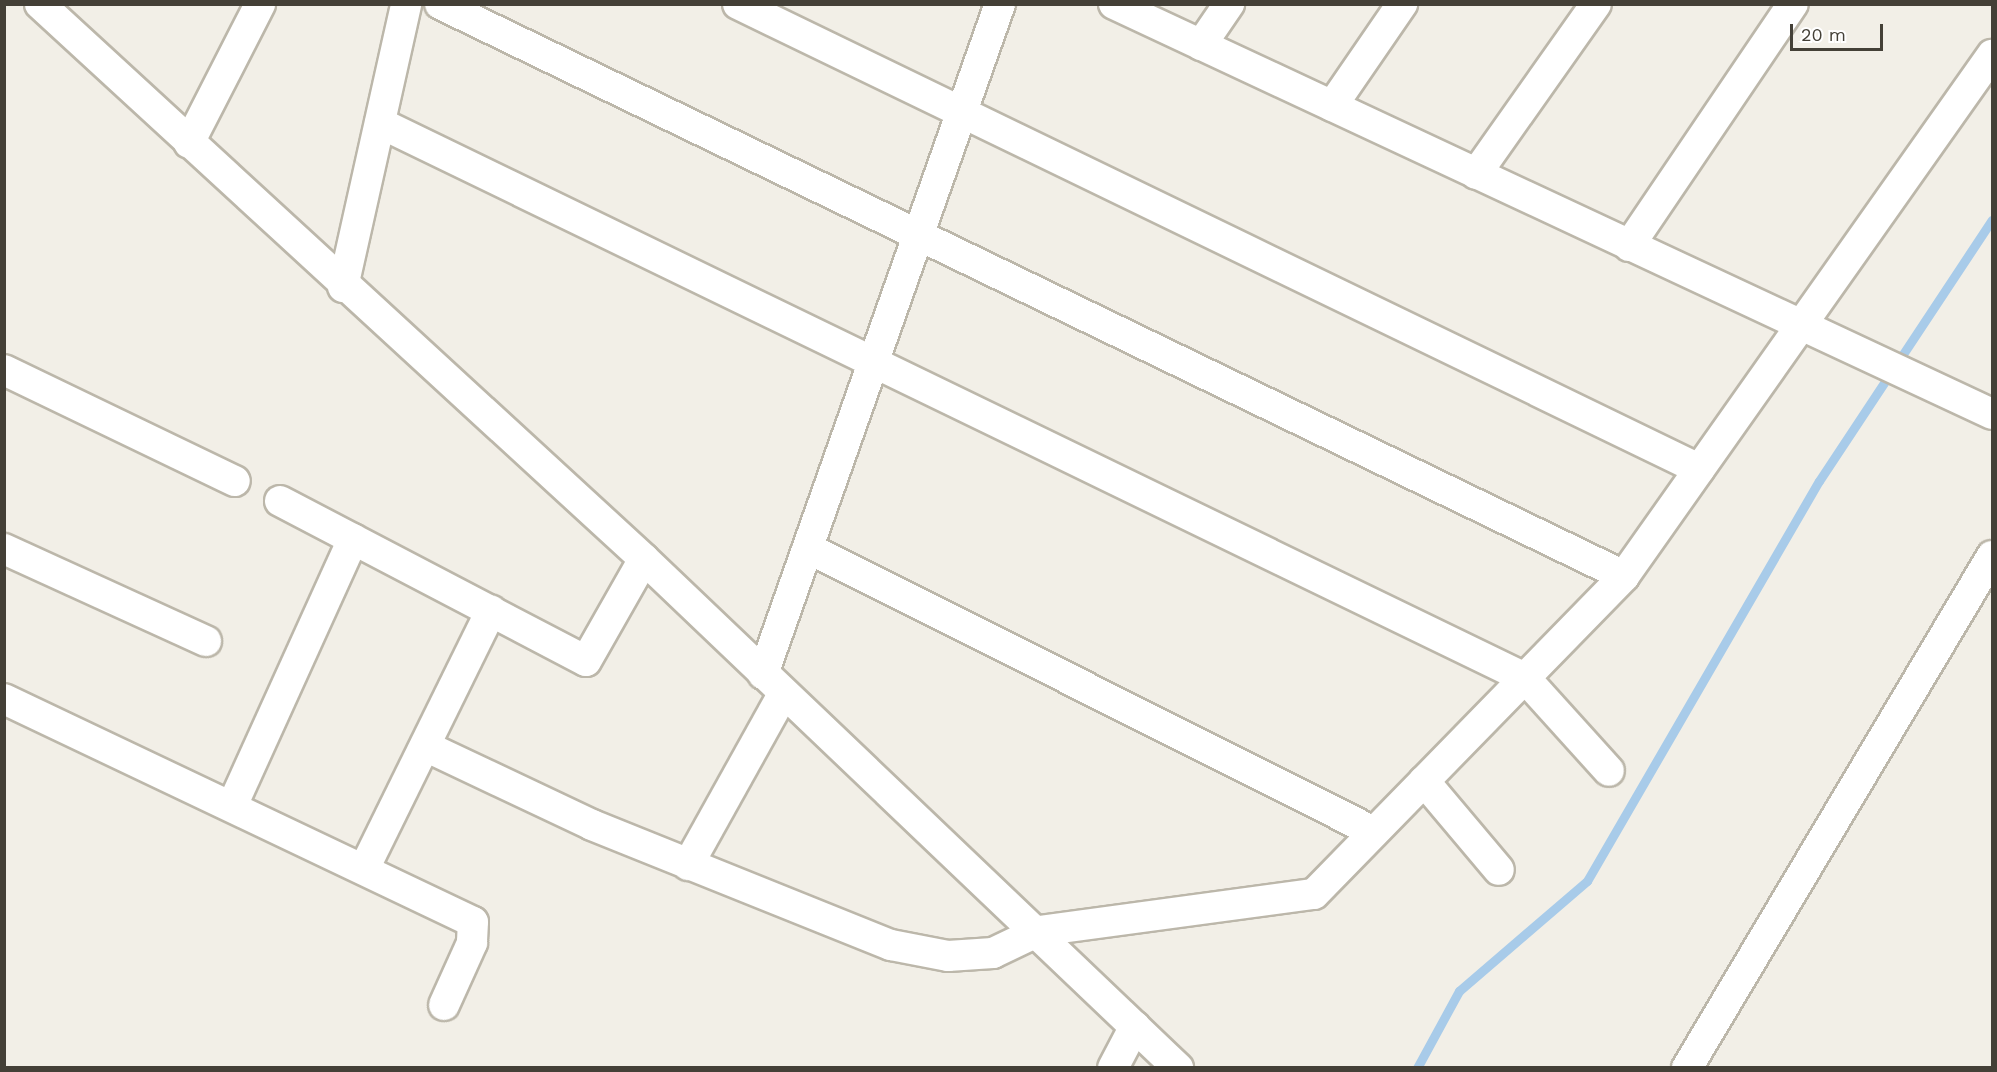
<!DOCTYPE html>
<style>
body{margin:0}
#map{position:relative;width:1997px;height:1072px;overflow:hidden;background:#f2efe7;font-family:"Work Sans",sans-serif}
div>[style]{position:absolute}
[style*='--x']{left:calc(var(--x)*1px);top:calc(var(--y)*1px);width:calc(var(--w)*1px);rotate:calc(var(--a)*1deg)}
.stream>*{height:9px;margin:-4.5px;padding:0 4.5px;transform-origin:4.5px;border-radius:4.5px;background:#a8cbe9}
.roads{filter:drop-shadow(2px 0 #bcb7aa) drop-shadow(-2px 0 #bcb7aa) drop-shadow(0 2px #bcb7aa) drop-shadow(0 -2px #bcb7aa)}
.minor>*{height:30px;margin:-15px;padding:0 15px;transform-origin:15px;border-radius:15px;background:#fff}
span{translate:-50% -50%;white-space:nowrap;text-align:center;line-height:1.15;-webkit-text-stroke:4.5px #fff;paint-order:stroke}
.frame{position:absolute;inset:0;border:6px solid #444037;pointer-events:none}
.scale{position:absolute;left:1790px;top:24px;width:93px;height:27px;box-sizing:border-box;border:3px solid #444037;border-top:0;padding-left:8px;font-size:18px;line-height:21px;white-space:nowrap;color:#444037;-webkit-text-stroke:4px #fff;paint-order:stroke}
</style>
<div id="map">
<div class="stream">
<i style="--x:1417;--y:1068;--w:88;--a:-61.4"></i>
<i style="--x:1459;--y:991;--w:169;--a:-40.7"></i>
<i style="--x:1587;--y:881;--w:462;--a:-59.9"></i>
<i style="--x:1819;--y:481;--w:313;--a:-56.5"></i>
</div>
<div class="roads">
<div class="minor">
<i style="--x:40;--y:4;--w:820;--a:42.58"></i>
<i style="--x:644;--y:559;--w:738;--a:43.63"></i>
<i style="--x:738;--y:4;--w:1068;--a:25.82"></i>
<i style="--x:1114;--y:4;--w:969;--a:25.03"></i>
<i style="--x:1201;--y:45;--w:50;--a:-55.7"></i>
<i style="--x:1332;--y:106;--w:124;--a:-55.5"></i>
<i style="--x:380;--y:123;--w:1272;--a:25.86"></i>
<i style="--x:1525;--y:678;--w:125;--a:47.9"></i>
<i style="--x:189;--y:143;--w:156;--a:-62.9"></i>
<i style="--x:1476;--y:174;--w:208;--a:-54.8"></i>
<i style="--x:1629;--y:246;--w:292;--a:-55.9"></i>
<i style="--x:343;--y:287;--w:290;--a:-77.4"></i>
<i style="--x:4;--y:370;--w:256;--a:25.7"></i>
<i style="--x:280;--y:501;--w:345;--a:27.6"></i>
<i style="--x:586;--y:661;--w:117;--a:-60.4"></i>
<i style="--x:808;--y:548;--w:633;--a:26.65"></i>
<i style="--x:4;--y:549;--w:222;--a:24.5"></i>
<i style="--x:1624;--y:576;--w:638;--a:-54.77"></i>
<i style="--x:763;--y:674;--w:711;--a:-70.52"></i>
<i style="--x:4;--y:699;--w:519;--a:25.43"></i>
<i style="--x:473;--y:922;--w:21;--a:93"></i>
<i style="--x:472;--y:943;--w:68;--a:114.3"></i>
<i style="--x:425;--y:746;--w:185;--a:25.3"></i>
<i style="--x:592;--y:825;--w:322;--a:21.9"></i>
<i style="--x:891;--y:945;--w:58;--a:10.9"></i>
<i style="--x:948;--y:956;--w:45;--a:-3.8"></i>
<i style="--x:993;--y:953;--w:51;--a:-25.6"></i>
<i style="--x:1039;--y:931;--w:277;--a:-7.7"></i>
<i style="--x:1314;--y:894;--w:444;--a:-45.7"></i>
<i style="--x:1624;--y:576;--w:1315;--a:-154.21"></i>
<i style="--x:1424;--y:781;--w:116;--a:49.9"></i>
<i style="--x:232;--y:806;--w:293;--a:-65.6"></i>
<i style="--x:688;--y:865;--w:196;--a:-60.9"></i>
<i style="--x:364;--y:869;--w:288;--a:-63.8"></i>
<i style="--x:1113;--y:1068;--w:47;--a:-62.4"></i>
<i style="--x:1687;--y:1068;--w:596;--a:-59.22"></i>
</div>
</div>
<div class="frame"></div>
<div class="scale">20 m</div>
</div>
